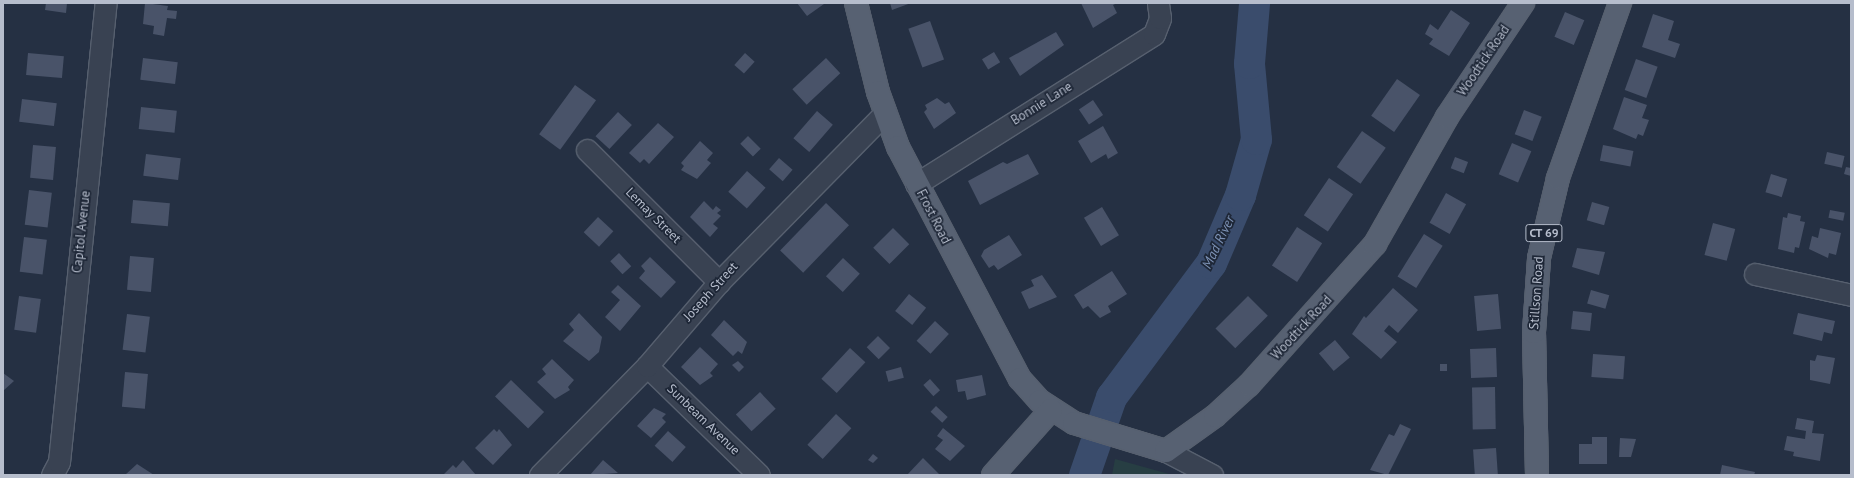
<!DOCTYPE html>
<style>
body{margin:0}
#map{position:relative;width:1854px;height:478px;overflow:hidden;background:#253043;font-family:"PT Sans",sans-serif}
div>[style]{position:absolute}
[style*='--x']{left:calc(var(--x)*1px);top:calc(var(--y)*1px);width:calc(var(--w)*1px);rotate:calc(var(--a)*1deg)}
.green>*{inset:0;background:#273e43}
.river>*{height:31px;margin:-15.5px;padding:0 15.5px;transform-origin:15.5px;border-radius:15.5px;background:#3a4c6c}
.building>*{inset:0;background:#495369;transform-origin:0 0}
.roads{filter:drop-shadow(1px 0 #57606f) drop-shadow(-1px 0 #57606f) drop-shadow(0 1px #57606f) drop-shadow(0 -1px #57606f)}
.minor>*{height:21px;margin:-10.5px;padding:0 10.5px;transform-origin:10.5px;border-radius:10.5px;background:#394252}
.major>*{height:22px;margin:-11px;padding:0 11px;transform-origin:11px;border-radius:11px;background:#576172}
span{translate:-50% -50%;white-space:nowrap;text-align:center;line-height:1.15;-webkit-text-stroke:3.5px #1e2737;paint-order:stroke}
.shield-label span{padding:1px 3px;background:#1e2737;border:1px solid;border-radius:3px;-webkit-text-stroke-width:0}
.shield-label{font-size:12px;color:#b6bdcc;font-weight:700}
.street-label{font-size:13px;color:#b6bdcc}
.water-label{font-size:14px;color:#7c91b4;font-style:italic}
.frame{position:absolute;inset:0;border:4px solid #b6bdcc;pointer-events:none}
</style>
<div id="map">
<div class="green">
<i style="clip-path:polygon(1115px 459px,1169px 474px,1170px 475px,1112px 475px)"></i>
</div>
<div class="river">
<i style="--x:1084;--y:475;--w:83;--a:-70.9"></i>
<i style="--x:1111;--y:397;--w:167;--a:-53.3"></i>
<i style="--x:1211;--y:263;--w:74;--a:-66.9"></i>
<i style="--x:1240;--y:195;--w:58;--a:-74.1"></i>
<i style="--x:1256;--y:139;--w:76;--a:-95.3"></i>
<i style="--x:1249;--y:63;--w:60;--a:-85.2"></i>
</div>
<div class="building">
<i style="clip-path:polygon(46px 3px,67px 3px,66px 13px,45px 10px)"></i>
<i style="clip-path:polygon(145px 3px,168px 6px,167px 10px,177px 11px,176px 19px,167px 18px,164px 36px,153px 34px,154px 26px,143px 24px)"></i>
<i style="clip-path:polygon(797px 3px,823px 3px,824px 4px,807px 16px)"></i>
<i style="clip-path:polygon(890px 3px,911px 3px,892px 10px)"></i>
<i style="clip-path:polygon(1081px 3px,1117px 3px,1113px 5px,1117px 13px,1093px 28px)"></i>
<i style="clip-path:polygon(1451px 10px,1470px 23px,1449px 56px,1429px 44px,1433px 39px,1425px 34px,1430px 24px,1438px 30px)"></i>
<i style="left:1565px;top:12px;width:21px;height:27px;rotate:23deg"></i>
<i style="clip-path:polygon(1653px 14px,1674px 21px,1668px 40px,1680px 44px,1675px 58px,1642px 47px)"></i>
<i style="left:930px;top:21px;width:41px;height:23px;rotate:70deg"></i>
<i style="clip-path:polygon(1056px 32px,1064px 45px,1020px 76px,1009px 58px)"></i>
<i style="left:994px;top:52px;width:12px;height:14px;rotate:59deg"></i>
<i style="left:28px;top:53px;width:36px;height:22px;rotate:5deg"></i>
<i style="left:745px;top:53px;width:13px;height:16px;rotate:42deg"></i>
<i style="left:143px;top:58px;width:35px;height:22px;rotate:7deg"></i>
<i style="left:826px;top:58px;width:21px;height:46px;rotate:47deg"></i>
<i style="left:1636px;top:59px;width:23px;height:33px;rotate:20deg"></i>
<i style="left:1397px;top:79px;width:28px;height:45px;rotate:35deg"></i>
<i style="left:575px;top:85px;width:26px;height:61px;rotate:36deg"></i>
<i style="clip-path:polygon(1624px 97px,1647px 105px,1642px 118px,1649px 120px,1643px 136px,1638px 134px,1636px 139px,1613px 129px)"></i>
<i style="clip-path:polygon(937px 98px,945px 104px,949px 102px,956px 113px,934px 129px,924px 112px,927px 109px,925px 105px)"></i>
<i style="left:22px;top:99px;width:35px;height:23px;rotate:7deg"></i>
<i style="left:1093px;top:100px;width:18px;height:17px;rotate:56deg"></i>
<i style="left:141px;top:107px;width:36px;height:22px;rotate:6deg"></i>
<i style="left:1524px;top:110px;width:19px;height:26px;rotate:21deg"></i>
<i style="left:817px;top:111px;width:21px;height:36px;rotate:41deg"></i>
<i style="left:618px;top:112px;width:19px;height:33px;rotate:43deg"></i>
<i style="clip-path:polygon(658px 123px,674px 137px,649px 164px,644px 159px,640px 163px,629px 153px)"></i>
<i style="clip-path:polygon(1103px 126px,1118px 153px,1108px 159px,1106px 154px,1091px 163px,1078px 141px)"></i>
<i style="left:1362px;top:131px;width:29px;height:44px;rotate:35deg"></i>
<i style="left:748px;top:136px;width:18px;height:11px;rotate:45deg"></i>
<i style="clip-path:polygon(700px 141px,713px 153px,707px 160px,711px 163px,697px 179px,681px 170px,684px 166px,681px 163px)"></i>
<i style="left:1512px;top:143px;width:21px;height:34px;rotate:23deg"></i>
<i style="left:33px;top:145px;width:23px;height:33px;rotate:5deg"></i>
<i style="left:1603px;top:145px;width:31px;height:16px;rotate:11deg"></i>
<i style="left:1827px;top:152px;width:18px;height:12px;rotate:13deg"></i>
<i style="left:146px;top:154px;width:35px;height:22px;rotate:7deg"></i>
<i style="clip-path:polygon(1028px 154px,1039px 174px,980px 205px,968px 181px,1003px 162px,1007px 164px)"></i>
<i style="left:1455px;top:157px;width:14px;height:12px;rotate:21deg"></i>
<i style="left:779px;top:158px;width:18px;height:15px;rotate:41deg"></i>
<i style="clip-path:polygon(1846px 167px,1851px 168px,1851px 176px,1844px 174px)"></i>
<i style="left:747px;top:171px;width:25px;height:28px;rotate:42deg"></i>
<i style="left:1771px;top:174px;width:17px;height:19px;rotate:17deg"></i>
<i style="left:1329px;top:178px;width:29px;height:45px;rotate:34deg"></i>
<i style="left:29px;top:190px;width:23px;height:35px;rotate:7deg"></i>
<i style="left:1446px;top:193px;width:23px;height:34px;rotate:29deg"></i>
<i style="left:133px;top:200px;width:37px;height:23px;rotate:5deg"></i>
<i style="clip-path:polygon(704px 201px,713px 210px,716px 206px,721px 210px,717px 213px,721px 216px,713px 224px,718px 228px,710px 237px,690px 217px)"></i>
<i style="left:1592px;top:202px;width:18px;height:19px;rotate:16deg"></i>
<i style="left:826px;top:203px;width:32px;height:66px;rotate:44deg"></i>
<i style="left:1102px;top:207px;width:33px;height:21px;rotate:59deg"></i>
<i style="left:1830px;top:210px;width:15px;height:8px;rotate:11deg"></i>
<i style="clip-path:polygon(1788px 213px,1801px 216px,1800px 221px,1805px 222px,1799px 248px,1795px 247px,1794px 253px,1778px 249px,1783px 217px,1787px 218px)"></i>
<i style="left:598px;top:217px;width:21px;height:21px;rotate:43deg"></i>
<i style="left:1713px;top:223px;width:23px;height:33px;rotate:15deg"></i>
<i style="left:1297px;top:227px;width:30px;height:46px;rotate:33deg"></i>
<i style="left:893px;top:228px;width:23px;height:28px;rotate:45deg"></i>
<i style="clip-path:polygon(1820px 228px,1841px 233px,1836px 255px,1829px 253px,1828px 258px,1809px 249px,1812px 236px,1818px 238px)"></i>
<i style="left:1424px;top:234px;width:22px;height:50px;rotate:32deg"></i>
<i style="clip-path:polygon(1009px 235px,1022px 255px,998px 270px,994px 265px,989px 268px,981px 256px,984px 250px)"></i>
<i style="left:24px;top:237px;width:23px;height:35px;rotate:7deg"></i>
<i style="clip-path:polygon(1577px 248px,1605px 252px,1599px 275px,1572px 267px)"></i>
<i style="left:619px;top:253px;width:18px;height:12px;rotate:47deg"></i>
<i style="left:130px;top:256px;width:24px;height:34px;rotate:5deg"></i>
<i style="clip-path:polygon(650px 257px,676px 282px,661px 298px,639px 278px,645px 271px,641px 266px)"></i>
<i style="left:843px;top:258px;width:23px;height:25px;rotate:43deg"></i>
<i style="clip-path:polygon(1112px 271px,1127px 294px,1108px 306px,1111px 312px,1100px 318px,1088px 306px,1083px 309px,1074px 295px)"></i>
<i style="clip-path:polygon(1042px 275px,1057px 297px,1029px 309px,1021px 292px,1034px 286px,1031px 280px)"></i>
<i style="clip-path:polygon(618px 285px,641px 306px,620px 331px,605px 317px,620px 300px,611px 292px)"></i>
<i style="clip-path:polygon(1393px 288px,1418px 310px,1398px 333px,1389px 325px,1384px 331px,1397px 342px,1381px 359px,1352px 334px,1364px 316px,1366px 318px)"></i>
<i style="left:1591px;top:290px;width:19px;height:14px;rotate:16deg"></i>
<i style="left:909px;top:294px;width:22px;height:22px;rotate:39deg"></i>
<i style="left:1498px;top:294px;width:35px;height:24px;rotate:85deg"></i>
<i style="left:19px;top:296px;width:22px;height:34px;rotate:8deg"></i>
<i style="left:1248px;top:296px;width:28px;height:46px;rotate:45deg"></i>
<i style="left:1573px;top:311px;width:19px;height:18px;rotate:6deg"></i>
<i style="clip-path:polygon(579px 313px,602px 337px,599px 352px,589px 361px,563px 341px,574px 330px,569px 324px)"></i>
<i style="clip-path:polygon(1798px 313px,1835px 321px,1832px 334px,1824px 332px,1822px 341px,1793px 334px)"></i>
<i style="left:127px;top:314px;width:23px;height:36px;rotate:7deg"></i>
<i style="clip-path:polygon(724px 320px,747px 342px,742px 354px,738px 351px,733px 356px,711px 335px)"></i>
<i style="left:935px;top:321px;width:19px;height:27px;rotate:43deg"></i>
<i style="left:878px;top:336px;width:17px;height:16px;rotate:45deg"></i>
<i style="left:1335px;top:340px;width:23px;height:21px;rotate:50deg"></i>
<i style="clip-path:polygon(700px 347px,718px 364px,710px 373px,713px 376px,700px 385px,681px 367px)"></i>
<i style="left:850px;top:348px;width:21px;height:42px;rotate:43deg"></i>
<i style="left:1496px;top:348px;width:29px;height:26px;rotate:88deg"></i>
<i style="left:1593px;top:354px;width:32px;height:23px;rotate:4deg"></i>
<i style="clip-path:polygon(1817px 355px,1835px 358px,1830px 384px,1810px 380px,1810px 360px,1815px 361px)"></i>
<i style="clip-path:polygon(552px 359px,574px 380px,568px 387px,570px 390px,555px 399px,537px 382px,546px 374px,542px 369px)"></i>
<i style="clip-path:polygon(738px 361px,744px 367px,739px 372px,732px 365px)"></i>
<i style="left:1440px;top:364px;width:7px;height:7px"></i>
<i style="left:901px;top:367px;width:11px;height:16px;rotate:75deg"></i>
<i style="left:125px;top:372px;width:23px;height:35px;rotate:5deg"></i>
<i style="clip-path:polygon(3px 373px,14px 381px,3px 391px)"></i>
<i style="clip-path:polygon(982px 375px,986px 395px,967px 400px,965px 391px,958px 392px,956px 380px)"></i>
<i style="left:930px;top:379px;width:15px;height:9px;rotate:48deg"></i>
<i style="left:511px;top:380px;width:46px;height:23px;rotate:44deg"></i>
<i style="left:1495px;top:387px;width:42px;height:23px;rotate:89deg"></i>
<i style="left:760px;top:392px;width:23px;height:33px;rotate:47deg"></i>
<i style="left:936px;top:406px;width:16px;height:8px;rotate:43deg"></i>
<i style="clip-path:polygon(654px 408px,666px 414px,662px 418px,666px 422px,651px 438px,637px 426px)"></i>
<i style="left:836px;top:414px;width:21px;height:42px;rotate:43deg"></i>
<i style="clip-path:polygon(1797px 418px,1814px 421px,1812px 433px,1824px 434px,1820px 461px,1793px 456px,1794px 452px,1784px 450px,1787px 436px,1805px 439px,1806px 431px,1795px 429px)"></i>
<i style="clip-path:polygon(1400px 424px,1411px 429px,1388px 475px,1370px 470px,1389px 434px,1394px 436px)"></i>
<i style="clip-path:polygon(943px 428px,965px 446px,950px 461px,935px 449px,943px 440px,937px 436px)"></i>
<i style="clip-path:polygon(494px 429px,497px 432px,499px 429px,512px 445px,493px 465px,475px 448px)"></i>
<i style="left:668px;top:431px;width:24px;height:20px;rotate:42deg"></i>
<i style="clip-path:polygon(1592px 437px,1607px 437px,1607px 464px,1579px 464px,1579px 444px,1592px 444px)"></i>
<i style="clip-path:polygon(1620px 438px,1636px 439px,1631px 457px,1619px 457px)"></i>
<i style="left:1496px;top:448px;width:27px;height:23px;rotate:86deg"></i>
<i style="clip-path:polygon(873px 454px,878px 458px,873px 463px,868px 460px)"></i>
<i style="clip-path:polygon(923px 458px,939px 474px,907px 475px)"></i>
<i style="clip-path:polygon(463px 460px,476px 475px,444px 474px,453px 465px,456px 468px)"></i>
<i style="clip-path:polygon(603px 460px,618px 473px,590px 475px)"></i>
<i style="clip-path:polygon(137px 464px,154px 475px,125px 475px)"></i>
<i style="clip-path:polygon(1722px 465px,1755px 472px,1754px 475px,1720px 475px)"></i>
</div>
<div class="roads">
<div class="minor">
<i style="--x:587;--y:150;--w:187;--a:45"></i>
<i style="--x:916;--y:184;--w:281;--a:-32.2"></i>
<i style="--x:1154;--y:34;--w:17;--a:-69"></i>
<i style="--x:1160;--y:18;--w:15;--a:-98"></i>
<i style="--x:1755;--y:274;--w:98;--a:12.3"></i>
<i style="--x:647;--y:366;--w:156;--a:44.2"></i>
<i style="--x:1166;--y:451;--w:52;--a:27.6"></i>
<i style="--x:52;--y:475;--w:15;--a:-62"></i>
<i style="--x:59;--y:462;--w:461;--a:-84.2"></i>
<i style="--x:540;--y:475;--w:153;--a:-45.5"></i>
<i style="--x:647;--y:366;--w:111;--a:-49.4"></i>
<i style="--x:719;--y:282;--w:237;--a:-45.5"></i>
</div>
<div class="major">
<i style="--x:856;--y:3;--w:92;--a:76.1"></i>
<i style="--x:878;--y:92;--w:59;--a:70"></i>
<i style="--x:898;--y:147;--w:262;--a:62.3"></i>
<i style="--x:1020;--y:379;--w:30;--a:48"></i>
<i style="--x:1040;--y:401;--w:40;--a:32.9"></i>
<i style="--x:1074;--y:423;--w:96;--a:16.9"></i>
<i style="--x:1166;--y:451;--w:60;--a:-35.5"></i>
<i style="--x:1215;--y:416;--w:46;--a:-42.4"></i>
<i style="--x:1249;--y:385;--w:189;--a:-48.2"></i>
<i style="--x:1375;--y:244;--w:146;--a:-60.4"></i>
<i style="--x:1447;--y:117;--w:137;--a:-56.3"></i>
<i style="--x:993;--y:475;--w:87;--a:-48.3"></i>
<i style="--x:1537;--y:475;--w:143;--a:-91.2"></i>
<i style="--x:1534;--y:332;--w:74;--a:-86.1"></i>
<i style="--x:1539;--y:258;--w:82;--a:-76.6"></i>
<i style="--x:1558;--y:178;--w:186;--a:-70.5"></i>
</div>
</div>
<div class="shield-label">
<span style="left:1544px;top:233px">CT 69</span>
</div>
<div class="street-label">
<span style="left:1484px;top:61px;rotate:-56deg">Woodtick Road</span>
<span style="left:1042px;top:104px;rotate:-32deg">Bonnie Lane</span>
<span style="left:653px;top:216px;rotate:45deg">Lemay Street</span>
<span style="left:933px;top:217px;rotate:63deg">Frost Road</span>
<span style="left:82px;top:232px;rotate:-84deg">Capitol Avenue</span>
<span style="left:711px;top:292px;rotate:-48deg">Joseph Street</span>
<span style="left:1537px;top:293px;rotate:-86deg">Stillson Road</span>
<span style="left:1302px;top:328px;rotate:-47deg">Woodtick Road</span>
<span style="left:703px;top:420px;rotate:44deg">Sunbeam Avenue</span>
</div>
<div class="water-label">
<span style="left:1218px;top:242px;rotate:-64deg">Mad River</span>
</div>
<div class="frame"></div>
</div>
